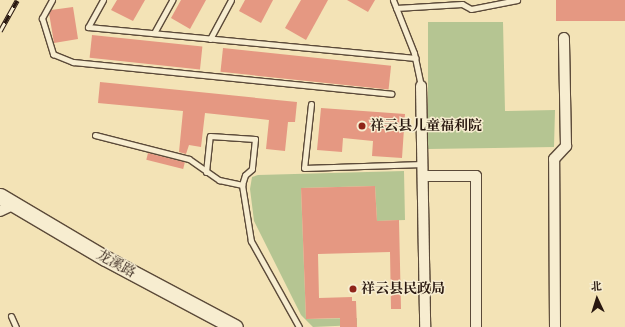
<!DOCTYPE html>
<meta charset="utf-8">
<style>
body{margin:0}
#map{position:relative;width:625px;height:327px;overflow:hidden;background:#f3e3b6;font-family:"IM FELL English","Noto Serif SC",serif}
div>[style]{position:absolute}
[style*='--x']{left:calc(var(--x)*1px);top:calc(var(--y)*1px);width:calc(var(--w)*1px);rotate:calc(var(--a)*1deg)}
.green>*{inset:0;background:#b5c592}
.building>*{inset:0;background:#e59882;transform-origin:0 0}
.roads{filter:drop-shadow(1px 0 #5b4a39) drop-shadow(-1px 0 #5b4a39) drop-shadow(0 1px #5b4a39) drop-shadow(0 -1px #5b4a39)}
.lane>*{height:5px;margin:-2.5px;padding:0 2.5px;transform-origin:2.5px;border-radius:2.5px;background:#f7edd0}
.street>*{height:10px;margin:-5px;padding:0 5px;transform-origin:5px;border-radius:5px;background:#f7edd0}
.secondary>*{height:15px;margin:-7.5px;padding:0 7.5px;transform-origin:7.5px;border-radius:7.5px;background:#f7edd0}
.rail>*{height:4.5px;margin-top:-2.25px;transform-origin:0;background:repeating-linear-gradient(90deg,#f7edd0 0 9px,#28170f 0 18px);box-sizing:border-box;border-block:1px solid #28170f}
.dots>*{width:11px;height:11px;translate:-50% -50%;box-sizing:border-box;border:2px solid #f7edd0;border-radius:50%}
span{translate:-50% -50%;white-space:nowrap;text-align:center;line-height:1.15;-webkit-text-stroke:3px #f7edd0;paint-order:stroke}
.poi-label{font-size:14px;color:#28170f;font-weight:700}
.left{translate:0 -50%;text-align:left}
.street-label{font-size:14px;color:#28170f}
.north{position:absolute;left:577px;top:279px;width:40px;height:40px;-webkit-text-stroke:3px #f7edd0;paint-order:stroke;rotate:356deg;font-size:11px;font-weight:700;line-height:16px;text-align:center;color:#28170f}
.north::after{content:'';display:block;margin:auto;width:14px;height:18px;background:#28170f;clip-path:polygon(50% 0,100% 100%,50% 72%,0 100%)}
</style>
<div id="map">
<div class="green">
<i style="clip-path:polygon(428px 22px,503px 22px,505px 111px,555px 110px,554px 147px,428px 149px)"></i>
<i style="clip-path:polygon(404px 171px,405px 220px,377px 221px,375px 186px,301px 188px,306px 319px,357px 318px,357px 325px,313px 327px,301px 315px,254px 221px,250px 189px,252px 177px,258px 175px)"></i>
</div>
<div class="building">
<i style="clip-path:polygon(117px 0,145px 0,133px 21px,111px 10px)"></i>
<i style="clip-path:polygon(181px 0,206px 0,190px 29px,171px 18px)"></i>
<i style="clip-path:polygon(245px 0,273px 0,261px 23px,239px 11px)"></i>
<i style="clip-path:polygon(301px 0,328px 0,306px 40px,285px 28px)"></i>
<i style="clip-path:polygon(347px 0,375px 0,368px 12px)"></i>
<i style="left:556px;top:0;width:69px;height:21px"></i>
<i style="clip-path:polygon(73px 7px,78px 39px,54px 43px,49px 13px,51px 10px)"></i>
<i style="left:92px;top:35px;width:111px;height:23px;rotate:6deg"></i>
<i style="left:223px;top:48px;width:169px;height:24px;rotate:6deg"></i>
<i style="clip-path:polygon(100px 82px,297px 102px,295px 122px,288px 122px,285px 151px,266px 149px,269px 120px,205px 113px,201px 147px,189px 145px,186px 154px,179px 152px,183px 111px,98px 103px)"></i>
<i style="clip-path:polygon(321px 108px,405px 114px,402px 158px,372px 156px,373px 141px,343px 138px,342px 152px,317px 150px)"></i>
<i style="left:148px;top:153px;width:38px;height:7px;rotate:14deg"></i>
<i style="clip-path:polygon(375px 186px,377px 221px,399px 220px,401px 309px,391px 309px,390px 252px,318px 254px,319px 298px,352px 297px,352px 301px,356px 301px,357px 327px,340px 327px,340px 318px,306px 319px,301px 188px)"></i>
</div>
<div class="roads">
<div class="lane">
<i style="--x:52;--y:0;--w:21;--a:119"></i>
<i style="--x:42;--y:18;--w:38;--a:73"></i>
<i style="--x:53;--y:54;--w:22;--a:22"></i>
<i style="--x:73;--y:62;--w:320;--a:5.7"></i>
<i style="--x:103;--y:0;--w:31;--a:119"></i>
<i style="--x:88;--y:27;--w:329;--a:5.4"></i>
<i style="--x:393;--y:0;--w:57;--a:68.4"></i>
<i style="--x:414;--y:53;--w:34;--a:78"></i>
<i style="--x:396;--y:8;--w:66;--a:-3.5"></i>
<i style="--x:462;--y:4;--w:10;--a:29"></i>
<i style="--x:471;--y:9;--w:47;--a:-11.1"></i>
<i style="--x:154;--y:33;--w:38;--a:-61"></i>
<i style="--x:210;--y:39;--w:44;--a:-61.7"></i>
<i style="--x:311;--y:104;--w:64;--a:96.2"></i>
<i style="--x:304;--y:168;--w:119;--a:-1.9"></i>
<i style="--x:95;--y:135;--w:97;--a:14.3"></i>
<i style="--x:189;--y:159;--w:37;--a:35"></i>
<i style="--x:219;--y:180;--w:24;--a:12"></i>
<i style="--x:206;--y:172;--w:36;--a:-84"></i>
<i style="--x:210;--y:136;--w:45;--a:3.8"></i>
<i style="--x:255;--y:139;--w:30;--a:96"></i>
<i style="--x:252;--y:169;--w:9;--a:139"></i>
<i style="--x:245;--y:175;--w:10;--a:107"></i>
<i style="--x:242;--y:185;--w:57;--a:80.9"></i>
<i style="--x:251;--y:241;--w:98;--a:60.8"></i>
<i style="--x:11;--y:316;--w:12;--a:66"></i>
</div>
<div class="street">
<i style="--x:421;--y:86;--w:241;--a:89"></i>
<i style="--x:423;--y:176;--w:53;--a:0"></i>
<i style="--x:476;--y:176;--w:151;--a:90"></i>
<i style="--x:0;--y:211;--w:17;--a:-25"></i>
<i style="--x:555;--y:327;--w:168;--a:-90.3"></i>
<i style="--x:554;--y:159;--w:18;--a:-47"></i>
<i style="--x:566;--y:146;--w:108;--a:-91.1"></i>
</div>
<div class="secondary">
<i style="--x:0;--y:196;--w:122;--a:30.6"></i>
<i style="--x:105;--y:258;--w:147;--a:28"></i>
</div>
</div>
<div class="rail">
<i style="--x:0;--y:31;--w:35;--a:-61"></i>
</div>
<div class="dots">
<i style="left:362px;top:126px;background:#8f2418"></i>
<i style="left:353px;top:289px;background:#8f2418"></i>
</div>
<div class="poi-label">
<span class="left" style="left:370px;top:126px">祥云县儿童福利院</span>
<span class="left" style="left:361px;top:289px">祥云县民政局</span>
</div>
<div class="street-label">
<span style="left:116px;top:264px;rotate:29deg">龙溪路</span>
</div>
<div class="north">北</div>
</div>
